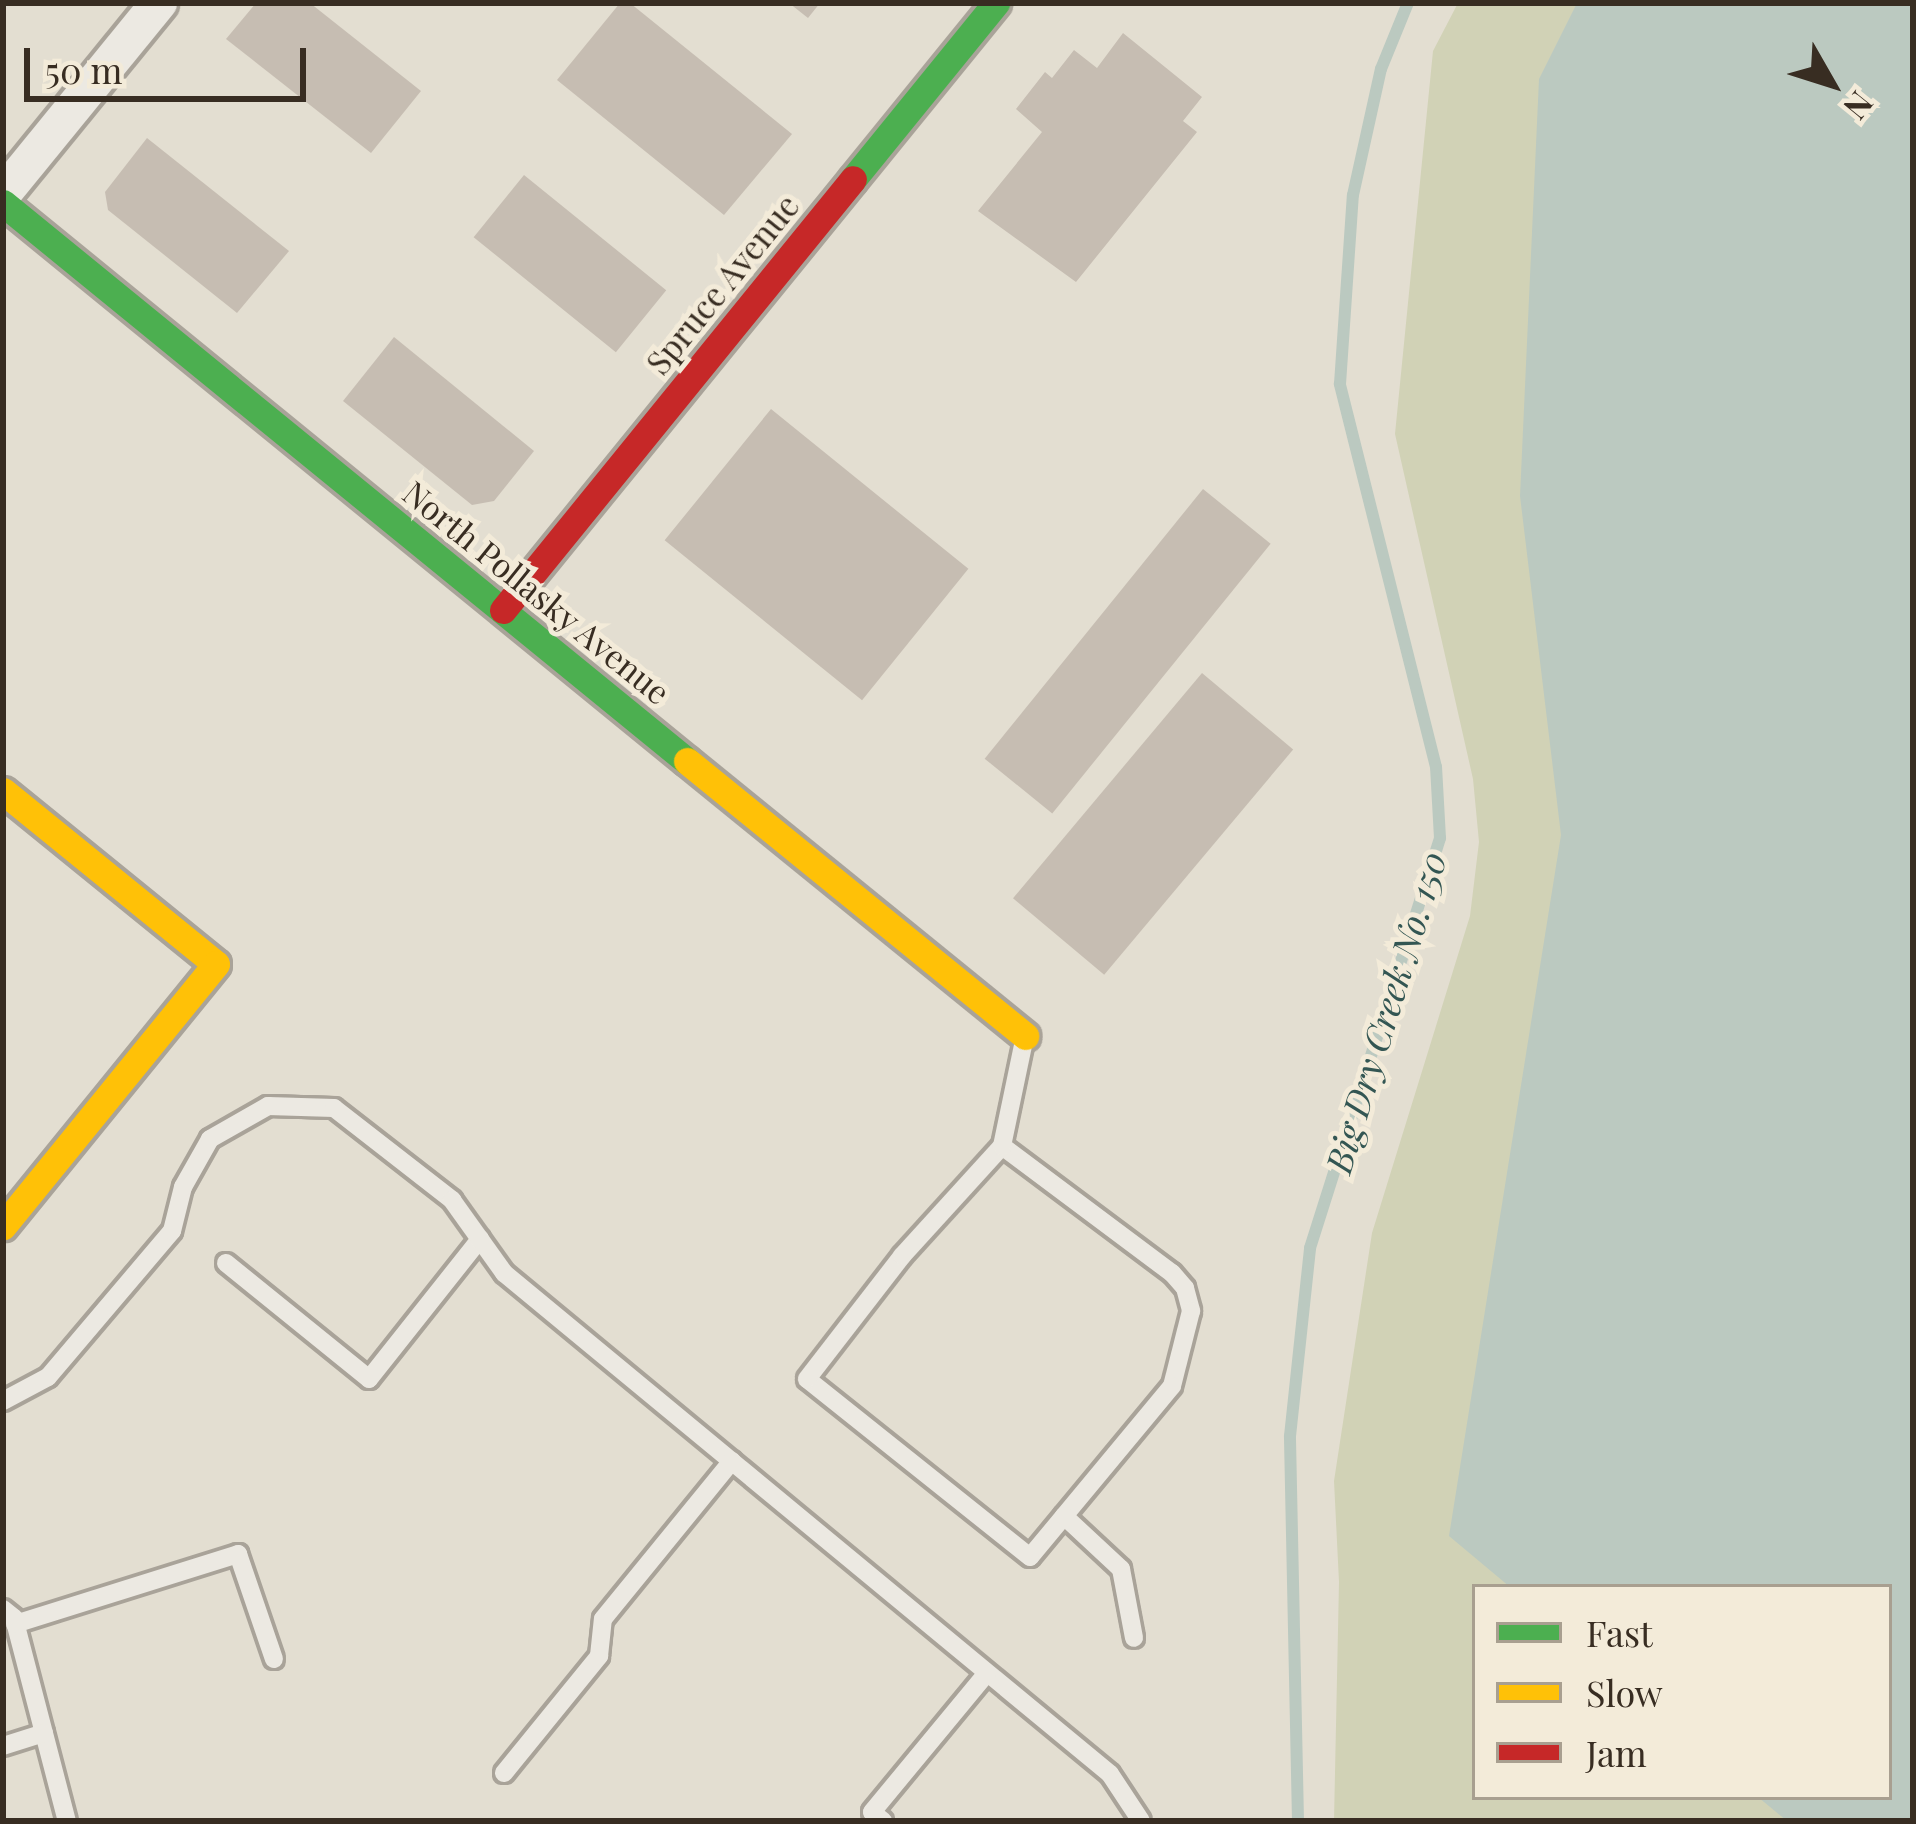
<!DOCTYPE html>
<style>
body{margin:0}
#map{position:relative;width:1916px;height:1824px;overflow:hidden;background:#e3ded1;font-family:"Playfair Display",serif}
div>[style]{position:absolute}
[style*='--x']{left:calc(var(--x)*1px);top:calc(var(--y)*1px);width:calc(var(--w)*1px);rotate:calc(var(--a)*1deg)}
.green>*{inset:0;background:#d1d2b6}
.water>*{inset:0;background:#bbc9c0}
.stream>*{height:12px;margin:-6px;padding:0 6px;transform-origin:6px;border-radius:6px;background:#bbc9c0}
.building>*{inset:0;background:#c6bdb2;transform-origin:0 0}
.roads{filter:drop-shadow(3px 0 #a9a399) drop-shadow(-3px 0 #a9a399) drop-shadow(0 3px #a9a399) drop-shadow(0 -3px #a9a399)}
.lane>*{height:18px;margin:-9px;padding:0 9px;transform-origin:9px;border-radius:9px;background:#ece9e2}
.street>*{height:36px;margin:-18px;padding:0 18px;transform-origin:18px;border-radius:18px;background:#ece9e2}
.fast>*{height:27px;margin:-13.5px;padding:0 13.5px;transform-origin:13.5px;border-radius:13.5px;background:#4caf50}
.slow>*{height:27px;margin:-13.5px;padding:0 13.5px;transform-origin:13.5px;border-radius:13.5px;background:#ffc107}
.jam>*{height:27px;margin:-13.5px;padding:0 13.5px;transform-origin:13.5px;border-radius:13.5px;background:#c62828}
span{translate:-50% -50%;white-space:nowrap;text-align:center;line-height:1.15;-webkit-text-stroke:10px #f3ebd9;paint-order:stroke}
.street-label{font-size:33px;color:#382d22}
.water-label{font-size:36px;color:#335653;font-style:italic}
.frame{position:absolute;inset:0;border:6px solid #382d22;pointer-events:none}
.legend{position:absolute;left:1472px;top:1584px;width:420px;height:216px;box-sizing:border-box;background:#f3ebd9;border:3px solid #a89f90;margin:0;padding:15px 21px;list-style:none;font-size:36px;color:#382d22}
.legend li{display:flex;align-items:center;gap:24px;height:60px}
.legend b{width:60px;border:3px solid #a89f90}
.north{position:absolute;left:1772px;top:24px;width:120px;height:120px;-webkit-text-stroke:9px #f3ebd9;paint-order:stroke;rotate:129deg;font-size:33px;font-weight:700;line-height:48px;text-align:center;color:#382d22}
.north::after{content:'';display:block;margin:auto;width:42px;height:54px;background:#382d22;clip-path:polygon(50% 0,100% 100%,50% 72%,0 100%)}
.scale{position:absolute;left:24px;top:48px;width:282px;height:54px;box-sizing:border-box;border:6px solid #382d22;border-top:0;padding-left:15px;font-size:36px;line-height:42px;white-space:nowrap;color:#382d22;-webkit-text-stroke:9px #f3ebd9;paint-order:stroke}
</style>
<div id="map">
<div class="green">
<i style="clip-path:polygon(evenodd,1458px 3px,1913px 3px,1913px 1821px,1334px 1821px,1339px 1582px,1334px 1481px,1372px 1233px,1470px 916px,1479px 842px,1473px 779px,1395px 434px,1433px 51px,1458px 3px,1475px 1587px,1889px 1587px,1889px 1797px,1475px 1797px,1475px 1587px)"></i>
</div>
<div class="water">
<i style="clip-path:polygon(1577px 3px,1913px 3px,1913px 1821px,1787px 1821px,1758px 1797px,1889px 1797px,1889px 1587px,1510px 1587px,1449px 1536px,1561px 835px,1520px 496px,1539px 79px)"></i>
</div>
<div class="stream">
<i style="--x:1298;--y:1821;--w:385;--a:-91.2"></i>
<i style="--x:1290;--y:1436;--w:189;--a:-83.9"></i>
<i style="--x:1310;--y:1248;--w:430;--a:-72.4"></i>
<i style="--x:1440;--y:838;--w:71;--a:-93.2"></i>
<i style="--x:1436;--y:767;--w:395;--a:-104.1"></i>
<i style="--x:1340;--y:384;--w:189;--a:-86.1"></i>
<i style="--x:1353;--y:195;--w:129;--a:-77.5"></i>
<i style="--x:1381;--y:69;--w:71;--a:-67.8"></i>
</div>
<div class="building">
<i style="clip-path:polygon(256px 3px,310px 3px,421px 91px,371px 153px,226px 39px)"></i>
<i style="clip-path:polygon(620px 3px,630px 3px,792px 134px,724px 215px,557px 80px)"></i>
<i style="clip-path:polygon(789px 3px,820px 3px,808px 18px)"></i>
<i style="clip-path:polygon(1123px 33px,1202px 97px,1183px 121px,1197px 132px,1076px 282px,978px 211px,1042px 132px,1016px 109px,1045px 72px,1052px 78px,1074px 50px,1097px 68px)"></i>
<i style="clip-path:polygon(147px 138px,289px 251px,237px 313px,108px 210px,105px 192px)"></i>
<i style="left:524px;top:175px;width:183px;height:80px;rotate:39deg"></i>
<i style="clip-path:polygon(394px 337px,534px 451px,494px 501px,472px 505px,343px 401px)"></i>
<i style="left:771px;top:409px;width:254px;height:169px;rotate:39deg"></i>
<i style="left:1203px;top:489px;width:87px;height:347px;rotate:39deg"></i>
<i style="left:1202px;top:673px;width:119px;height:294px;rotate:40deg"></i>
</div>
<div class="roads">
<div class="lane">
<i style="--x:1002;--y:1146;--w:212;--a:36.8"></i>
<i style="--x:1172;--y:1273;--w:20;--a:49"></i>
<i style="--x:1185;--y:1288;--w:24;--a:75"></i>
<i style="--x:1191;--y:1311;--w:77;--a:104.2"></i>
<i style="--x:1172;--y:1386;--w:222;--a:129.7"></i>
<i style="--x:1030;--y:1557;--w:285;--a:-141.4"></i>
<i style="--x:807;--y:1379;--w:155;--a:-52.3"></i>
<i style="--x:902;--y:1256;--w:149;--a:-47.7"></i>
<i style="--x:1002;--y:1146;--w:107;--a:-78.2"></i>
<i style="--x:226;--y:1263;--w:184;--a:39"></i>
<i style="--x:369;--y:1379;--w:179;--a:-51.6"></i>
<i style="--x:3;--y:1401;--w:51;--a:-28.1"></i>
<i style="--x:48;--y:1377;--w:192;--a:-49.7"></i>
<i style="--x:172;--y:1231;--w:45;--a:-76"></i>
<i style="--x:183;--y:1187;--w:55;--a:-60.6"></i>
<i style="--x:210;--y:1139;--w:67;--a:-29.6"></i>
<i style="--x:268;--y:1106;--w:66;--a:1.7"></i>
<i style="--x:334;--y:1108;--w:150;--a:37.9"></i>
<i style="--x:452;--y:1200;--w:90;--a:54.5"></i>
<i style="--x:504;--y:1273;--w:786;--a:39.58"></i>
<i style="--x:1110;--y:1774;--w:56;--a:56.6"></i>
<i style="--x:1064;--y:1516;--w:78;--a:42.9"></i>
<i style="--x:1121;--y:1569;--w:70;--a:79.3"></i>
<i style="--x:3;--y:1609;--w:14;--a:39"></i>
<i style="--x:14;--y:1618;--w:210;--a:75.4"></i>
<i style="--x:15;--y:1624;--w:234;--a:-17.4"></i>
<i style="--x:238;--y:1554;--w:111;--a:71.1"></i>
<i style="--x:3;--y:1746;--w:43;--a:-17.6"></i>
<i style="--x:504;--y:1773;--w:151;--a:-50.9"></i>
<i style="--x:599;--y:1656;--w:37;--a:-84"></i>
<i style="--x:603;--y:1619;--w:204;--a:-50.8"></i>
<i style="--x:883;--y:1821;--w:14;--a:-141"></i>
<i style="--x:872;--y:1812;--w:180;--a:-50.4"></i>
</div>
<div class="street">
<i style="--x:3;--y:194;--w:247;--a:-50.8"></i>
</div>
<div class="fast">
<i style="--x:853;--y:179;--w:227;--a:-50.9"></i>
<i style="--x:3;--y:203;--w:883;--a:39.21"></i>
</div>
<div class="slow">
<i style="--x:687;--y:761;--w:436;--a:39.1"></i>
<i style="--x:3;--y:791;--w:274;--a:39.1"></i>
<i style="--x:216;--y:964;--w:338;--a:129.1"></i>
</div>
<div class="jam">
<i style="--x:503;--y:610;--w:555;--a:-50.92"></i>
</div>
</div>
<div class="street-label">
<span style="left:722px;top:284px;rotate:-51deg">Spruce Avenue</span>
<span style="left:537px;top:592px;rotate:39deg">North Pollasky Avenue</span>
</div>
<div class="water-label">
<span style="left:1385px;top:1012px;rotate:-73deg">Big Dry Creek No. 150</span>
</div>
<div class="frame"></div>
<ul class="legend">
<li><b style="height:15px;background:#4caf50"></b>Fast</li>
<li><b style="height:15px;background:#ffc107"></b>Slow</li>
<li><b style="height:15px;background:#c62828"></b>Jam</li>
</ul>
<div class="north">N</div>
<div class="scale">50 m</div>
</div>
